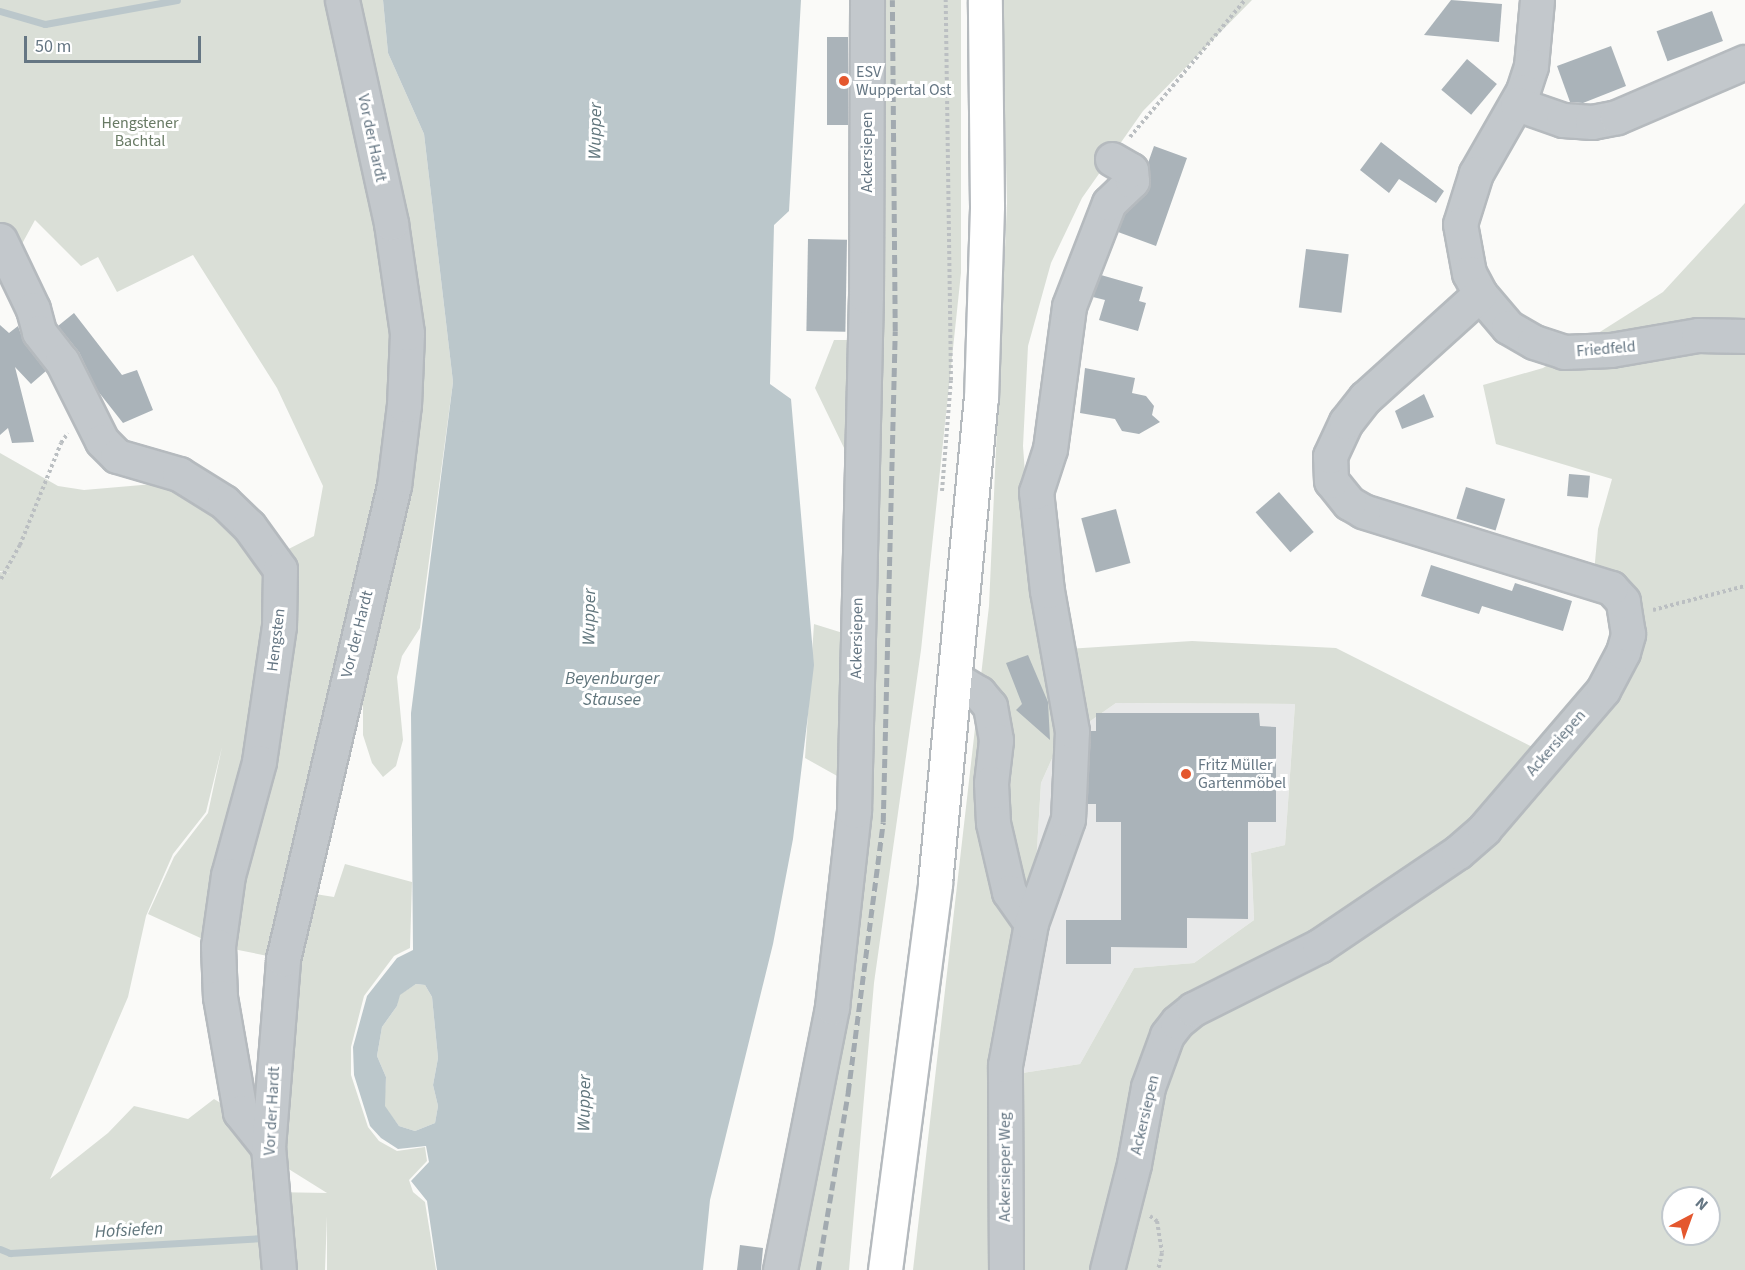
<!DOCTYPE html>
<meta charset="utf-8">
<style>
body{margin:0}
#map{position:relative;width:1745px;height:1270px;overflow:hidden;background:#fafaf8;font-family:"Source Sans 3",sans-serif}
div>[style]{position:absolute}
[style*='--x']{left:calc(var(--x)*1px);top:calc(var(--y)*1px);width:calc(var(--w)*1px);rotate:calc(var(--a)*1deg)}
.built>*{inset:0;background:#e8e9e9}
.green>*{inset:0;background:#dadfd7}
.water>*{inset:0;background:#bbc7cb}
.stream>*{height:7px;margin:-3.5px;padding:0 3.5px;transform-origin:3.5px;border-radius:3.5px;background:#bbc7cb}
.building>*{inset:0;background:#aab3b9;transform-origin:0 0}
.path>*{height:4px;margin-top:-2px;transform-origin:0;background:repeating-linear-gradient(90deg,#bbbfc2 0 3px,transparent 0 6px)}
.roads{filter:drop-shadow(2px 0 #b5babe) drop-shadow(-2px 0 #b5babe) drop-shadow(0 2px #b5babe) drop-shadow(0 -2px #b5babe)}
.minor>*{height:33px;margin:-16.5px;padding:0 16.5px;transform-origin:16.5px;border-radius:16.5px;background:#c3c8cc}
.major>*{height:33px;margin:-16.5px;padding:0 16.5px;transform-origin:16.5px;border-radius:16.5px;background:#fff}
.rail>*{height:4.5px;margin-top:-2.25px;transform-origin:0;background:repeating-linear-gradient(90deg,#a2aab0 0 9px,transparent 0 13.5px)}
.dots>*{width:16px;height:16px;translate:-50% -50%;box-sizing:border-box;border:3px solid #fff;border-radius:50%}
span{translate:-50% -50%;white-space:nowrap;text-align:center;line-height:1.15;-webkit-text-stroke:6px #fff;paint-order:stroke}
.poi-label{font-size:16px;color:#657683}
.left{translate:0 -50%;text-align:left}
.park-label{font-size:16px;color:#687a64}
.street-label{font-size:16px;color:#657683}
.water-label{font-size:18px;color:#60757c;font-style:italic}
.north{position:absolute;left:1661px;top:1186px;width:60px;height:60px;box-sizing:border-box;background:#fff;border:2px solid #c1c8cd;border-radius:50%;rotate:41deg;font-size:16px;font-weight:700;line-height:24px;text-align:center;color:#657683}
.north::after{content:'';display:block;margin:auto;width:21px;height:27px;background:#e4572e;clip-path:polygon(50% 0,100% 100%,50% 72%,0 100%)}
.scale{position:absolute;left:24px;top:36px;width:177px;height:27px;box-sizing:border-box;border:3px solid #657683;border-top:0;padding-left:8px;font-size:18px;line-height:21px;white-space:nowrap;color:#657683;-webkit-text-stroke:4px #fff;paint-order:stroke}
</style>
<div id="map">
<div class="built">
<i style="clip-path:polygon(1116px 703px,1295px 704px,1285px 845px,1251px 853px,1254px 920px,1194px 963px,1134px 968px,1080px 1064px,996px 1077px,995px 1023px,1034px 898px,1041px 783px,1059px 743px)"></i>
</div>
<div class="green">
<i style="clip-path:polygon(0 0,383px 0,388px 53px,424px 134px,453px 382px,420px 628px,402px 656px,397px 677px,403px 740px,396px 766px,383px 777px,372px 763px,363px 735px,363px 707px,345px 685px,283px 959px,218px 946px,148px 914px,174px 857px,208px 813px,222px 747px,206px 812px,173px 854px,146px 916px,128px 997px,50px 1179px,108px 1133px,134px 1106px,188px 1119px,214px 1099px,247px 1119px,271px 1192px,327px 1193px,287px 1168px,280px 1121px,295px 959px,309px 893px,334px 897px,345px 864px,412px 882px,410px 948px,394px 956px,364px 996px,351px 1047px,351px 1075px,368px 1127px,379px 1141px,397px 1151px,425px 1147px,427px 1161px,409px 1180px,413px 1192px,425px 1202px,436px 1270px,327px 1270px,327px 1216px,325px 1270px,0 1270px,0 572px,11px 573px,0 571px,0 453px,58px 486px,84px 490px,165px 483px,206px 501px,273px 557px,314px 536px,323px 486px,277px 388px,193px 255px,117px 292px,98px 257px,81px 266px,35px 220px,17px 253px,0 230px)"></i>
<i style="clip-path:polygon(872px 0,961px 0,961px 273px,921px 650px,874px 983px,849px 1270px,785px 1270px,864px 791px,805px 758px,814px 624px,859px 638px,861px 483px,815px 388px,834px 340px,858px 340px)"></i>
<i style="clip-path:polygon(evenodd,1002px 0,1252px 0,1143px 111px,1082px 198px,1051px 263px,1028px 346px,1023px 446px,1027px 501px,1067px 649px,1192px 641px,1336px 648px,1558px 760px,1618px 698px,1639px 629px,1594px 573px,1598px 529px,1612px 479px,1496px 444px,1483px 385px,1543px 368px,1663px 292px,1745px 203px,1745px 1270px,913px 1270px,989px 606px,1007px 203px,1002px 0,1116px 703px,1295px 704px,1285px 845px,1251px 853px,1254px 920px,1194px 963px,1134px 968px,1080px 1064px,996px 1077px,995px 1023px,1034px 898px,1041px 783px,1059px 743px,1116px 703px,1002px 0,1673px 1198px,1709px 1198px,1709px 1234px,1673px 1234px,1673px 1198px)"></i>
<i style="clip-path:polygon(416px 984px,425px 985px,432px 997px,438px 1058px,433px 1085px,438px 1106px,435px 1123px,415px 1131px,399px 1126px,384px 1106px,386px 1077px,377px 1056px,382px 1027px,397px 1006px,399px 995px)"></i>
</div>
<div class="water">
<i style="clip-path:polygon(evenodd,383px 0,801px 0,789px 211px,774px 225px,770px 384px,791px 399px,814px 665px,793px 839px,773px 944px,710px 1200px,703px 1270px,437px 1270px,427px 1201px,411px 1181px,429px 1162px,426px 1146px,398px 1149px,381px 1138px,370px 1126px,354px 1075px,353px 1047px,367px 996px,397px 958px,413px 950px,411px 713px,453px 382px,424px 134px,388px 53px,383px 0,416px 984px,425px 985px,432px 997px,438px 1058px,433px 1085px,438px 1106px,435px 1123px,415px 1131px,399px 1126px,385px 1106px,386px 1077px,377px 1056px,382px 1027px,397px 1006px,400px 995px,416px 984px)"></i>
</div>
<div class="stream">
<i style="--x:0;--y:11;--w:47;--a:16.1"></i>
<i style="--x:45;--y:24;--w:134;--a:-10.3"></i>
<i style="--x:0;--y:1249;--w:11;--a:22"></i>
<i style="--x:10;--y:1253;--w:250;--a:-3.4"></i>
</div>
<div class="building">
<i style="clip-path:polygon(1451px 0,1502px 4px,1499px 42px,1424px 35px)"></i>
<i style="left:1712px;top:11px;width:32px;height:59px;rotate:70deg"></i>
<i style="left:827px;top:37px;width:21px;height:88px"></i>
<i style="clip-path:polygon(1611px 46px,1626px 86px,1583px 103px,1570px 102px,1557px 66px)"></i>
<i style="left:1467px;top:59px;width:39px;height:40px;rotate:40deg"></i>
<i style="clip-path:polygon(1381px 142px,1444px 191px,1436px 203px,1399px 179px,1389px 193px,1360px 170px)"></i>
<i style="clip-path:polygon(1154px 146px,1187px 158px,1156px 246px,1118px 232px,1125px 214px,1149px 188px,1148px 163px)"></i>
<i style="left:808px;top:239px;width:39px;height:92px;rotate:1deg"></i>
<i style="left:1306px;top:249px;width:43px;height:59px;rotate:7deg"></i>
<i style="clip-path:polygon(1101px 275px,1143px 287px,1139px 301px,1146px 303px,1138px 331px,1099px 320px,1105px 300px,1093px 297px)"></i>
<i style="clip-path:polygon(74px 313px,122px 375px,137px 370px,153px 410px,123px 423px,97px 390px,79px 352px,58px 326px)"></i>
<i style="clip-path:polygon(0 325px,9px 333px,18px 326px,24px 343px,46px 371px,31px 384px,15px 367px,34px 442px,12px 443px,8px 428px,0 435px)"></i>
<i style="clip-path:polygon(1085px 368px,1135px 378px,1132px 393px,1146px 396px,1154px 406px,1152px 415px,1160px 422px,1139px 434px,1122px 431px,1115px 419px,1080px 413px)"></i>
<i style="clip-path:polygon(1424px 394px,1434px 417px,1402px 429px,1395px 411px)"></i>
<i style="left:1569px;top:474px;width:21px;height:22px;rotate:5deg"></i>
<i style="left:1466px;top:487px;width:41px;height:33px;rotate:17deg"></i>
<i style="left:1279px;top:492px;width:53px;height:31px;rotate:49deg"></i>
<i style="left:1116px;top:509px;width:56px;height:36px;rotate:75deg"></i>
<i style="clip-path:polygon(1431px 565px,1512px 591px,1515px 583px,1572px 601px,1563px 631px,1482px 606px,1479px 614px,1421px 596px)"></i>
<i style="clip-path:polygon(1028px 655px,1048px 702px,1050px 740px,1016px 710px,1022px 704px,1006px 663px)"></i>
<i style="clip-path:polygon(1096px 713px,1259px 713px,1260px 726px,1276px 727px,1276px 822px,1248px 822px,1248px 919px,1187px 918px,1187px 948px,1111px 947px,1111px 964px,1066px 964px,1066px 920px,1121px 920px,1121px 822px,1096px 822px,1096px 804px,1087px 804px,1091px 731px,1096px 731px)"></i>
<i style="clip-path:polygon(740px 1245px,763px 1248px,761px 1270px,737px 1270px)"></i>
</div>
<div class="path">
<i style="--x:1130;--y:137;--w:179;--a:-50"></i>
<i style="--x:942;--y:491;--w:111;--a:-85.4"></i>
<i style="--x:951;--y:380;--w:380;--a:-90.8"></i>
<i style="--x:1;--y:579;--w:39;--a:-61"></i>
<i style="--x:20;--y:545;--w:110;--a:-68.1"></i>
<i style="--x:61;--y:443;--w:12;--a:-55"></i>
<i style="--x:1653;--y:610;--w:95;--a:-14.6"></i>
<i style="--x:1150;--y:1216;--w:9;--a:36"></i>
<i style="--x:1157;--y:1221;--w:32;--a:81"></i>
<i style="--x:1162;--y:1253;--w:17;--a:103"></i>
</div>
<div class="roads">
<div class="minor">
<i style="--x:1537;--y:0;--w:66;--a:95.2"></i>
<i style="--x:1531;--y:66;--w:26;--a:108"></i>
<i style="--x:1523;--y:91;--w:95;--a:119.8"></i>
<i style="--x:1476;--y:173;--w:53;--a:107.4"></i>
<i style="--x:1460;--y:224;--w:50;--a:79.6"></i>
<i style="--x:1469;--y:273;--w:24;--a:62"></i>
<i style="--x:1480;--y:294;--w:43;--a:49.7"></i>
<i style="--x:1508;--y:327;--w:30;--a:30"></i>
<i style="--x:1534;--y:342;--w:32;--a:18"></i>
<i style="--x:1564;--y:352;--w:47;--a:-2.4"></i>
<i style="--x:1611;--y:350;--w:88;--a:-9.8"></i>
<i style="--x:1698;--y:335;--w:47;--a:1.2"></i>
<i style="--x:1517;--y:104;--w:49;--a:19.2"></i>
<i style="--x:1563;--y:120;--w:29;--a:4"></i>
<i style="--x:1592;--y:122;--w:25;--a:-11"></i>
<i style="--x:1617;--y:117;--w:139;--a:-23.3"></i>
<i style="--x:0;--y:240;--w:76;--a:64.4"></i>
<i style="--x:33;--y:309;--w:24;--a:75"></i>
<i style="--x:39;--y:332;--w:37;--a:52"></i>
<i style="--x:62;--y:361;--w:89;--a:63.4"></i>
<i style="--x:102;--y:441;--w:21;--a:45"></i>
<i style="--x:117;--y:456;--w:65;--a:16.2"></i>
<i style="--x:179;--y:474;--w:53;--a:31.9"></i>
<i style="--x:224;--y:502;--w:35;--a:44"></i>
<i style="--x:249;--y:526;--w:53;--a:54.2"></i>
<i style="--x:280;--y:569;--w:57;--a:91"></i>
<i style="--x:279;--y:626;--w:137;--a:98.4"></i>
<i style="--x:259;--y:762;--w:117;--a:105.3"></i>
<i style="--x:228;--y:875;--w:72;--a:98"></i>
<i style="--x:218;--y:946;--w:51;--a:87.8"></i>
<i style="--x:220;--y:997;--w:117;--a:80.1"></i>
<i style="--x:240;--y:1112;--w:45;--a:51.3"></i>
<i style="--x:957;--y:680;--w:26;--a:31"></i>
<i style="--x:979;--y:693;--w:17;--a:50"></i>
<i style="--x:990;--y:706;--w:35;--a:80"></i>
<i style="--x:996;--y:740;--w:43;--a:96.6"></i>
<i style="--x:991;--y:783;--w:40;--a:87.1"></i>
<i style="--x:993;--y:823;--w:71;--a:76.9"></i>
<i style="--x:1009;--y:892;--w:38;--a:55"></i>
<i style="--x:279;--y:1270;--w:123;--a:-95.1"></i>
<i style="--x:268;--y:1147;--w:189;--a:-85.4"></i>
<i style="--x:283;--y:959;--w:486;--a:-76.8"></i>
<i style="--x:394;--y:486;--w:82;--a:-83"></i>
<i style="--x:404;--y:405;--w:72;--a:-87.6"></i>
<i style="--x:407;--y:333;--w:111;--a:-98.3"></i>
<i style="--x:391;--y:223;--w:228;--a:-102.4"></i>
<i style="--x:780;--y:1270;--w:268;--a:-78.8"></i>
<i style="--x:832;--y:1007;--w:197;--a:-83.6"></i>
<i style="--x:854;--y:811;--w:515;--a:-88.67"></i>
<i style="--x:866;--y:296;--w:296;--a:-89.8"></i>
<i style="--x:1006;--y:1270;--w:205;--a:-90.3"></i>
<i style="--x:1005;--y:1065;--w:144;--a:-79.6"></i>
<i style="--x:1031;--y:923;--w:110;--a:-70.4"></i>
<i style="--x:1068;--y:819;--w:88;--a:-87.4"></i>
<i style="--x:1072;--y:731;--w:142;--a:-100.1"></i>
<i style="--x:1047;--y:591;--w:100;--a:-96.3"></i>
<i style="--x:1036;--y:492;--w:45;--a:-72"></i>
<i style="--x:1050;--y:449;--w:144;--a:-82.4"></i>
<i style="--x:1069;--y:306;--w:110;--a:-68.8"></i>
<i style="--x:1109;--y:203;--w:32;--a:-44"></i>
<i style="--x:1132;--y:181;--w:11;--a:-95"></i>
<i style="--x:1131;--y:170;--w:22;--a:-150"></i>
<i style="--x:1107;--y:1270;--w:109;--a:-75.7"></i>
<i style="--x:1134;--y:1164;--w:78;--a:-79.7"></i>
<i style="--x:1148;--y:1087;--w:55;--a:-69.9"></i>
<i style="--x:1167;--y:1035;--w:16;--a:-52"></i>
<i style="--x:1177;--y:1022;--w:21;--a:-39"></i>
<i style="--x:1193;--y:1009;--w:141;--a:-26.6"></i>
<i style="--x:1319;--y:946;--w:168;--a:-34.1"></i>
<i style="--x:1458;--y:852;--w:35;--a:-41"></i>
<i style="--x:1484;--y:829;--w:183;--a:-49.4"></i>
<i style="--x:1603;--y:690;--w:43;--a:-62.2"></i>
<i style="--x:1623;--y:652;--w:19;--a:-74"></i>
<i style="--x:1628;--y:634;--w:33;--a:-99"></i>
<i style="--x:1623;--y:601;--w:18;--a:-133"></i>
<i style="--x:1611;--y:588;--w:260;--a:-162.8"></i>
<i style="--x:1363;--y:511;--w:16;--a:-150"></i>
<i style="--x:1349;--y:503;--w:28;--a:-129"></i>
<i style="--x:1331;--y:481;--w:25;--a:-92"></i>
<i style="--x:1330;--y:456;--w:38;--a:-65"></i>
<i style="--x:1346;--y:422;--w:31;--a:-52"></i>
<i style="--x:1365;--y:398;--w:155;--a:-42.1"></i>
</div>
<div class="major">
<i style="--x:885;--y:1270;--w:390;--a:-82.6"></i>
<i style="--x:935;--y:883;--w:486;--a:-84.6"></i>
<i style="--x:981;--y:399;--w:193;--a:-88.2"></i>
<i style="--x:987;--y:206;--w:206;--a:-90.6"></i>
</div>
</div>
<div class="rail">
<i style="--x:818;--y:1270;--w:181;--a:-80.4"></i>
<i style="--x:848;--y:1092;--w:272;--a:-82.6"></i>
<i style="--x:883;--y:822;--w:491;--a:-88.6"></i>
<i style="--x:895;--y:331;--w:331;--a:-90.5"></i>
</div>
<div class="dots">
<i style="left:844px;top:81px;background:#e4572e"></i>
<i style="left:1186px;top:774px;background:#e4572e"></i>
</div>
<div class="poi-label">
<span class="left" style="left:856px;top:81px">ESV<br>Wuppertal Ost</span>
<span class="left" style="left:1198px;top:774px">Fritz Müller<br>Gartenmöbel</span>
</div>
<div class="park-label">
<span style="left:140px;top:132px">Hengstener<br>Bachtal</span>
</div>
<div class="street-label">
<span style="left:372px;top:138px;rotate:78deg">Vor der Hardt</span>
<span style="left:867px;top:152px;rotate:-90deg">Ackersiepen</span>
<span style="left:1606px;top:349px;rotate:-5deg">Friedfeld</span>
<span style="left:357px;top:634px;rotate:-76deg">Vor der Hardt</span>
<span style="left:857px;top:638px;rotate:-89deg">Ackersiepen</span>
<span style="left:276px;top:640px;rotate:-83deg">Hengsten</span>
<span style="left:1556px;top:743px;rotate:-49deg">Ackersiepen</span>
<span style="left:272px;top:1111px;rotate:-87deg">Vor der Hardt</span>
<span style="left:1145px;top:1115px;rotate:-77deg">Ackersiepen</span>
<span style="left:1005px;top:1167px;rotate:-90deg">Ackersieper Weg</span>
</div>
<div class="water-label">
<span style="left:596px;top:131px;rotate:-89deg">Wupper</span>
<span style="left:590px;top:617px;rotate:-89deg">Wupper</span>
<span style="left:612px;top:690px">Beyenburger<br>Stausee</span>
<span style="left:585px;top:1103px;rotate:-89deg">Wupper</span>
<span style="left:129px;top:1231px;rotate:-3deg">Hofsiefen</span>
</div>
<div class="north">N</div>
<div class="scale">50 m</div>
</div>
